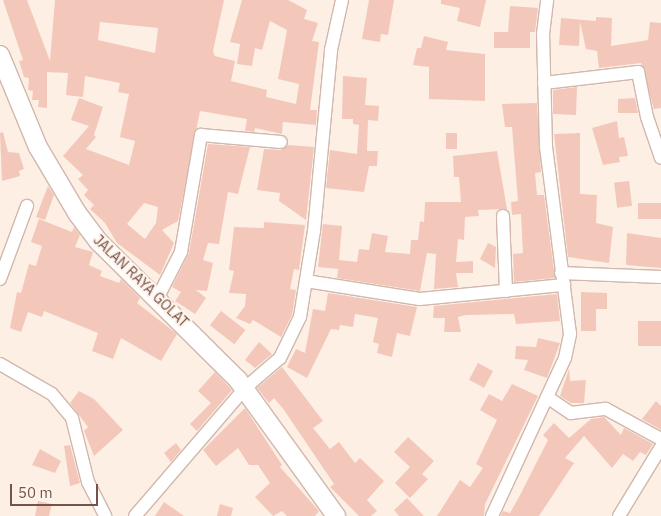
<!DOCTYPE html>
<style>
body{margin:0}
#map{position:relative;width:661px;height:516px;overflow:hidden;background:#fdefe4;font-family:"IBM Plex Sans",sans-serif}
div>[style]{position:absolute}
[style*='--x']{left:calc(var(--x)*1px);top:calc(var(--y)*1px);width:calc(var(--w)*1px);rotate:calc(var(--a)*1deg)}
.building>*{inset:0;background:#f3c8bb;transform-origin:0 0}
.roads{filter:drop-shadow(1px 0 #d1b7ad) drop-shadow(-1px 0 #d1b7ad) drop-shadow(0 1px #d1b7ad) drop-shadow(0 -1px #d1b7ad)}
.minor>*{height:12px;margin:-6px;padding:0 6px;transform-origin:6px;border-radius:6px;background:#fff}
.secondary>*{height:18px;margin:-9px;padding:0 9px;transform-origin:9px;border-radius:9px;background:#fff}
span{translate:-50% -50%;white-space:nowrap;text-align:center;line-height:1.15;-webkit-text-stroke:4px #fff4eb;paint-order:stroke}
.street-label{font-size:14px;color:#765249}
.scale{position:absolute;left:10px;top:484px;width:88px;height:22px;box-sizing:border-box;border:2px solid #765249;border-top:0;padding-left:6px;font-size:15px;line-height:18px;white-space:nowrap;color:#765249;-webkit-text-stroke:4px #fff4eb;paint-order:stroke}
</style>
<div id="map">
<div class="building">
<i style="clip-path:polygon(evenodd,3px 0,27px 0,50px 61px,55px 0,224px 0,213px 51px,215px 56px,235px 61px,231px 81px,267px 90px,266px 97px,296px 104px,299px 84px,278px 79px,287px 30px,270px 21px,262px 50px,255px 48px,252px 66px,237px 64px,240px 44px,230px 42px,242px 0,288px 0,307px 10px,304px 19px,318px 23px,312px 41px,319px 42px,310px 110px,317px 110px,316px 125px,283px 122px,282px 134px,255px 128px,254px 132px,245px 131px,247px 119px,200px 111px,178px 221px,162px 230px,174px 243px,160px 275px,117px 243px,105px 223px,90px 209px,94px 205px,84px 195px,88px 190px,78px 179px,83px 175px,63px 156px,89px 126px,71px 120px,79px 98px,103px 107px,94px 135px,96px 137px,86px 149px,129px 165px,135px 141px,120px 137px,129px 94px,118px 92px,120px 83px,85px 76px,83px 97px,66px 95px,68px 73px,47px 72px,47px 108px,38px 107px,39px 100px,32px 100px,33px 91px,28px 90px,29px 78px,24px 77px,19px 61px,23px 60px,3px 0,100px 22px,158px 28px,155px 53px,98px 40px,100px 22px,3px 0,144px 203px,158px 207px,156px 223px,145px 239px,127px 224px,144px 203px)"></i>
<i style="clip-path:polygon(369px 0,394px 0,388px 35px,381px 34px,380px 42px,362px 39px)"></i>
<i style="clip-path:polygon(441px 0,486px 0,480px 27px,457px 21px,460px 8px,441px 4px)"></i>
<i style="clip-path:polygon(510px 6px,538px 8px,535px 32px,530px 32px,530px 48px,494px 48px,494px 32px,508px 32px)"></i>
<i style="clip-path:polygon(596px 17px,612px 18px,611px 46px,648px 40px,650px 22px,661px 23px,661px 108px,654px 109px,641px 63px,599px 68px,597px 51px,586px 49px,580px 22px,579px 46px,559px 45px,561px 18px,596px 21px)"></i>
<i style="clip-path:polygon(424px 36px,448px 42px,446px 50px,485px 54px,485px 101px,429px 99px,429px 67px,413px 65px,417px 48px,421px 48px)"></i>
<i style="clip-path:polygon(343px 76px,367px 78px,365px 105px,379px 106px,378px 121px,368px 120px,367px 151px,378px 151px,377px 166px,369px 166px,364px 192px,326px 188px,330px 150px,357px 154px,359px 125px,353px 124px,353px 119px,342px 119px)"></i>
<i style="clip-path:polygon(577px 87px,576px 115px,553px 114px,553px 90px)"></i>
<i style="clip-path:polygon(635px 98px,638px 113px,618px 113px,618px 99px)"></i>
<i style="clip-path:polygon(537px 103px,541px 172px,535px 173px,537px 195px,544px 195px,555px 278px,514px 282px,513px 254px,523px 253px,521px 214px,512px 215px,511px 202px,518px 201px,512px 127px,505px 127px,502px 104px)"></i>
<i style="clip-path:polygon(617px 121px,619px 138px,624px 137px,628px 156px,619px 157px,620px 162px,603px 165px,592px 128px)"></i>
<i style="clip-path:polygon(3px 132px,8px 152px,19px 153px,24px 169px,19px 171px,20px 176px,2px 181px,0 133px)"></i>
<i style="left:446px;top:133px;width:11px;height:16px"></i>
<i style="clip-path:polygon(580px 133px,580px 194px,597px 195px,596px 223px,613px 227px,609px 263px,568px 257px,554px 134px)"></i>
<i style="clip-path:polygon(208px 144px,250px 147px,238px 194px,228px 192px,219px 244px,208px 243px,203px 260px,213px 263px,207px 291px,196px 290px,206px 298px,195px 314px,175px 301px,181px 292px,172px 287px,189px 253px)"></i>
<i style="clip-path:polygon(288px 145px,314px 147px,306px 220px,279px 201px,280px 193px,257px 190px,264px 149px,281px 150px)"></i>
<i style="clip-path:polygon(497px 151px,507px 209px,478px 210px,479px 216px,465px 217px,464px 240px,458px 239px,456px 262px,473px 261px,473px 273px,456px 273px,458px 287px,434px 289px,436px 254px,427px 253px,420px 291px,337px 278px,338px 269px,318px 267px,323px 224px,342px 226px,339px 260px,357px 262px,359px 249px,369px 250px,372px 233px,388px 236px,385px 252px,410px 254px,411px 240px,418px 240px,420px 221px,424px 222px,425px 202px,461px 202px,459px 177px,454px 177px,453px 156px)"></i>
<i style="left:629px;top:181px;width:25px;height:15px;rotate:83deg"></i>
<i style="clip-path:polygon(48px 186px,54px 195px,45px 220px,36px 217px)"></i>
<i style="left:661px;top:203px;width:16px;height:23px;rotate:90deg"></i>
<i style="clip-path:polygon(39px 219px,72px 232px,74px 227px,80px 235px,75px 247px,93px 252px,89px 265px,102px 271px,100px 276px,119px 283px,121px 279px,140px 298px,137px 303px,177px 334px,161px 361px,121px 338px,113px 359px,92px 351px,98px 333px,44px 311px,42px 317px,28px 312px,21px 332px,10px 328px,17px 292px,21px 293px,29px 264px,36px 266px,42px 246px,31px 242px)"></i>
<i style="clip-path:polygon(264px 222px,305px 225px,299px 270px,294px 269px,290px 289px,296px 290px,292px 315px,281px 337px,253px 320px,250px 324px,236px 318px,245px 306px,246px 294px,229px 293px,234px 271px,229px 270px,234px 227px,264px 228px)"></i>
<i style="clip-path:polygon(627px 233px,661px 238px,661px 268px,626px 265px)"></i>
<i style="clip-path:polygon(488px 243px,496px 247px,495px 268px,480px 259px)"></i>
<i style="clip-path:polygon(581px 292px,607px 293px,607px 309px,596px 309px,596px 331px,581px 331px)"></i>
<i style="clip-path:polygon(328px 293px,417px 307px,410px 336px,397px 333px,392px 357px,377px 353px,379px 344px,373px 342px,378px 318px,355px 314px,353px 327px,340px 325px,339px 330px,331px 329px,307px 378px,287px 367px,296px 349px,305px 353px,313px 309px,325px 311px)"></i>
<i style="clip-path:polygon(557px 294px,560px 321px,516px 324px,514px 314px,466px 315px,458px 317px,461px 332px,444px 332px,445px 318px,433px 318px,434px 306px)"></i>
<i style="left:221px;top:311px;width:31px;height:18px;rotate:38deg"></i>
<i style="left:661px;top:321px;width:25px;height:23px;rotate:90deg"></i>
<i style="clip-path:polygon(538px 338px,560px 343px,547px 378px,524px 370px,528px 360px,515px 359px,516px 346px,536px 347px)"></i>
<i style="clip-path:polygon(259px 342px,272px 354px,255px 368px,245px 360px)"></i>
<i style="left:478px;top:363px;width:17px;height:19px;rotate:28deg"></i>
<i style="clip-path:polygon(282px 367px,323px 421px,313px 428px,330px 449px,339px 442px,355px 463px,360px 458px,384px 481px,367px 500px,377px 511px,371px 516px,359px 516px,330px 487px,334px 484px,284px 410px,274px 398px,269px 403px,257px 388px)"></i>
<i style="clip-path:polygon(569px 369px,570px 381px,586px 380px,584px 403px,571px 403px,560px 396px)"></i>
<i style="clip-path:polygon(215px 372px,232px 390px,197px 431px,190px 424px,211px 403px,198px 391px)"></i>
<i style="clip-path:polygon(512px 384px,538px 396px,485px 504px,484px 516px,437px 516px,460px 480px,470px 487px,483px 468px,476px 464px,497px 420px,480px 410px,489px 394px,502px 401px)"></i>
<i style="clip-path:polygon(79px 391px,94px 399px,123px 430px,94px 456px,84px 431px,88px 427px,70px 403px)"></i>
<i style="clip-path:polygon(656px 401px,661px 406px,661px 430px,642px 419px)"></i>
<i style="clip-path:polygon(245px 408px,282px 465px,280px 467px,319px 511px,315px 516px,287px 516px,282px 511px,273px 516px,255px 497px,270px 483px,258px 465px,249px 465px,238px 448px,216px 466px,203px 450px)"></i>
<i style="clip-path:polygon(604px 417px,621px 435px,624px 428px,653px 444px,646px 455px,640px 452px,633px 461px,623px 454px,612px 468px,584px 436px,565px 458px,574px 463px,539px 516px,501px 516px,503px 511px,510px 513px,519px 497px,548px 440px,543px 435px,554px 423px,569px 438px,591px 419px)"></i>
<i style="clip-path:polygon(408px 437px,434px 461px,422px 474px,428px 479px,410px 498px,395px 483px,410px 467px,394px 452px)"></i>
<i style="clip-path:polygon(176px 443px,181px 450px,171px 462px,164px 453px)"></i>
<i style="clip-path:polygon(70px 445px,80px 483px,70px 486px,64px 446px)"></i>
<i style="clip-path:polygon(40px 449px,61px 461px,55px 473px,32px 465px)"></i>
<i style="clip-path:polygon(407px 498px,424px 516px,399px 516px,394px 510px)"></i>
<i style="clip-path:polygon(38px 501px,52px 504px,49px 516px,35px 516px)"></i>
<i style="clip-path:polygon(164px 502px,184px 516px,155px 516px)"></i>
<i style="clip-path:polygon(220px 504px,233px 508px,231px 516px,217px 516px)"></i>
</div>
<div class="roads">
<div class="minor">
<i style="--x:544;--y:83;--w:95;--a:-6.7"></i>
<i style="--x:638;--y:72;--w:46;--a:78.7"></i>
<i style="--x:647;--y:117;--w:43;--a:71.1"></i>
<i style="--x:503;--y:216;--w:75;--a:87.7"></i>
<i style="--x:561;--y:273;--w:100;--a:2.3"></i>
<i style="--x:0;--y:279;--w:78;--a:-69.7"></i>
<i style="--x:306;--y:281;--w:115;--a:9"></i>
<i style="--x:420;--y:299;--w:145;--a:-5.6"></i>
<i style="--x:158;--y:297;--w:51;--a:-62.9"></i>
<i style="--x:181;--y:252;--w:119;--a:-80.3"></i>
<i style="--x:201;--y:135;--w:80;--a:5"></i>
<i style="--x:0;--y:364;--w:60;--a:30"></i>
<i style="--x:52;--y:394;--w:31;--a:50"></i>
<i style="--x:72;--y:418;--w:66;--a:76"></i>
<i style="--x:88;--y:482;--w:38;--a:63"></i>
<i style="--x:547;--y:397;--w:29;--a:34"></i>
<i style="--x:571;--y:413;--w:35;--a:-7"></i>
<i style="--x:606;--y:409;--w:63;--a:28.6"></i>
<i style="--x:135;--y:516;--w:169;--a:-49.3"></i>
<i style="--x:245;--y:388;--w:46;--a:-40.6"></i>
<i style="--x:280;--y:358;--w:46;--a:-64"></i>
<i style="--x:300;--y:317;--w:87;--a:-80.8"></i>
<i style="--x:314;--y:231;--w:182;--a:-84.6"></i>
<i style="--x:331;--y:50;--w:51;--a:-77.6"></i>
<i style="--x:492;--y:516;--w:174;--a:-65.2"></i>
<i style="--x:565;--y:358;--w:25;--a:-78"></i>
<i style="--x:570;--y:334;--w:189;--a:-97.3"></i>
<i style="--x:546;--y:147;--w:113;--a:-91.5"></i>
<i style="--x:543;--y:34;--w:34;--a:-83"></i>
<i style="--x:619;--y:516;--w:81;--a:-58.7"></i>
</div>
<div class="secondary">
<i style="--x:0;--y:55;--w:100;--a:67.6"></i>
<i style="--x:38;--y:147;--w:77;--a:59.4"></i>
<i style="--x:77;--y:213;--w:36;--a:53"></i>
<i style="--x:99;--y:242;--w:196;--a:44.8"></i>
<i style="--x:238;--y:380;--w:168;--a:54.2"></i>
</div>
</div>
<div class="street-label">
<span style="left:141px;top:281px;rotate:44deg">JALAN RAYA GOLAT</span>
</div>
<div class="scale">50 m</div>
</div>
